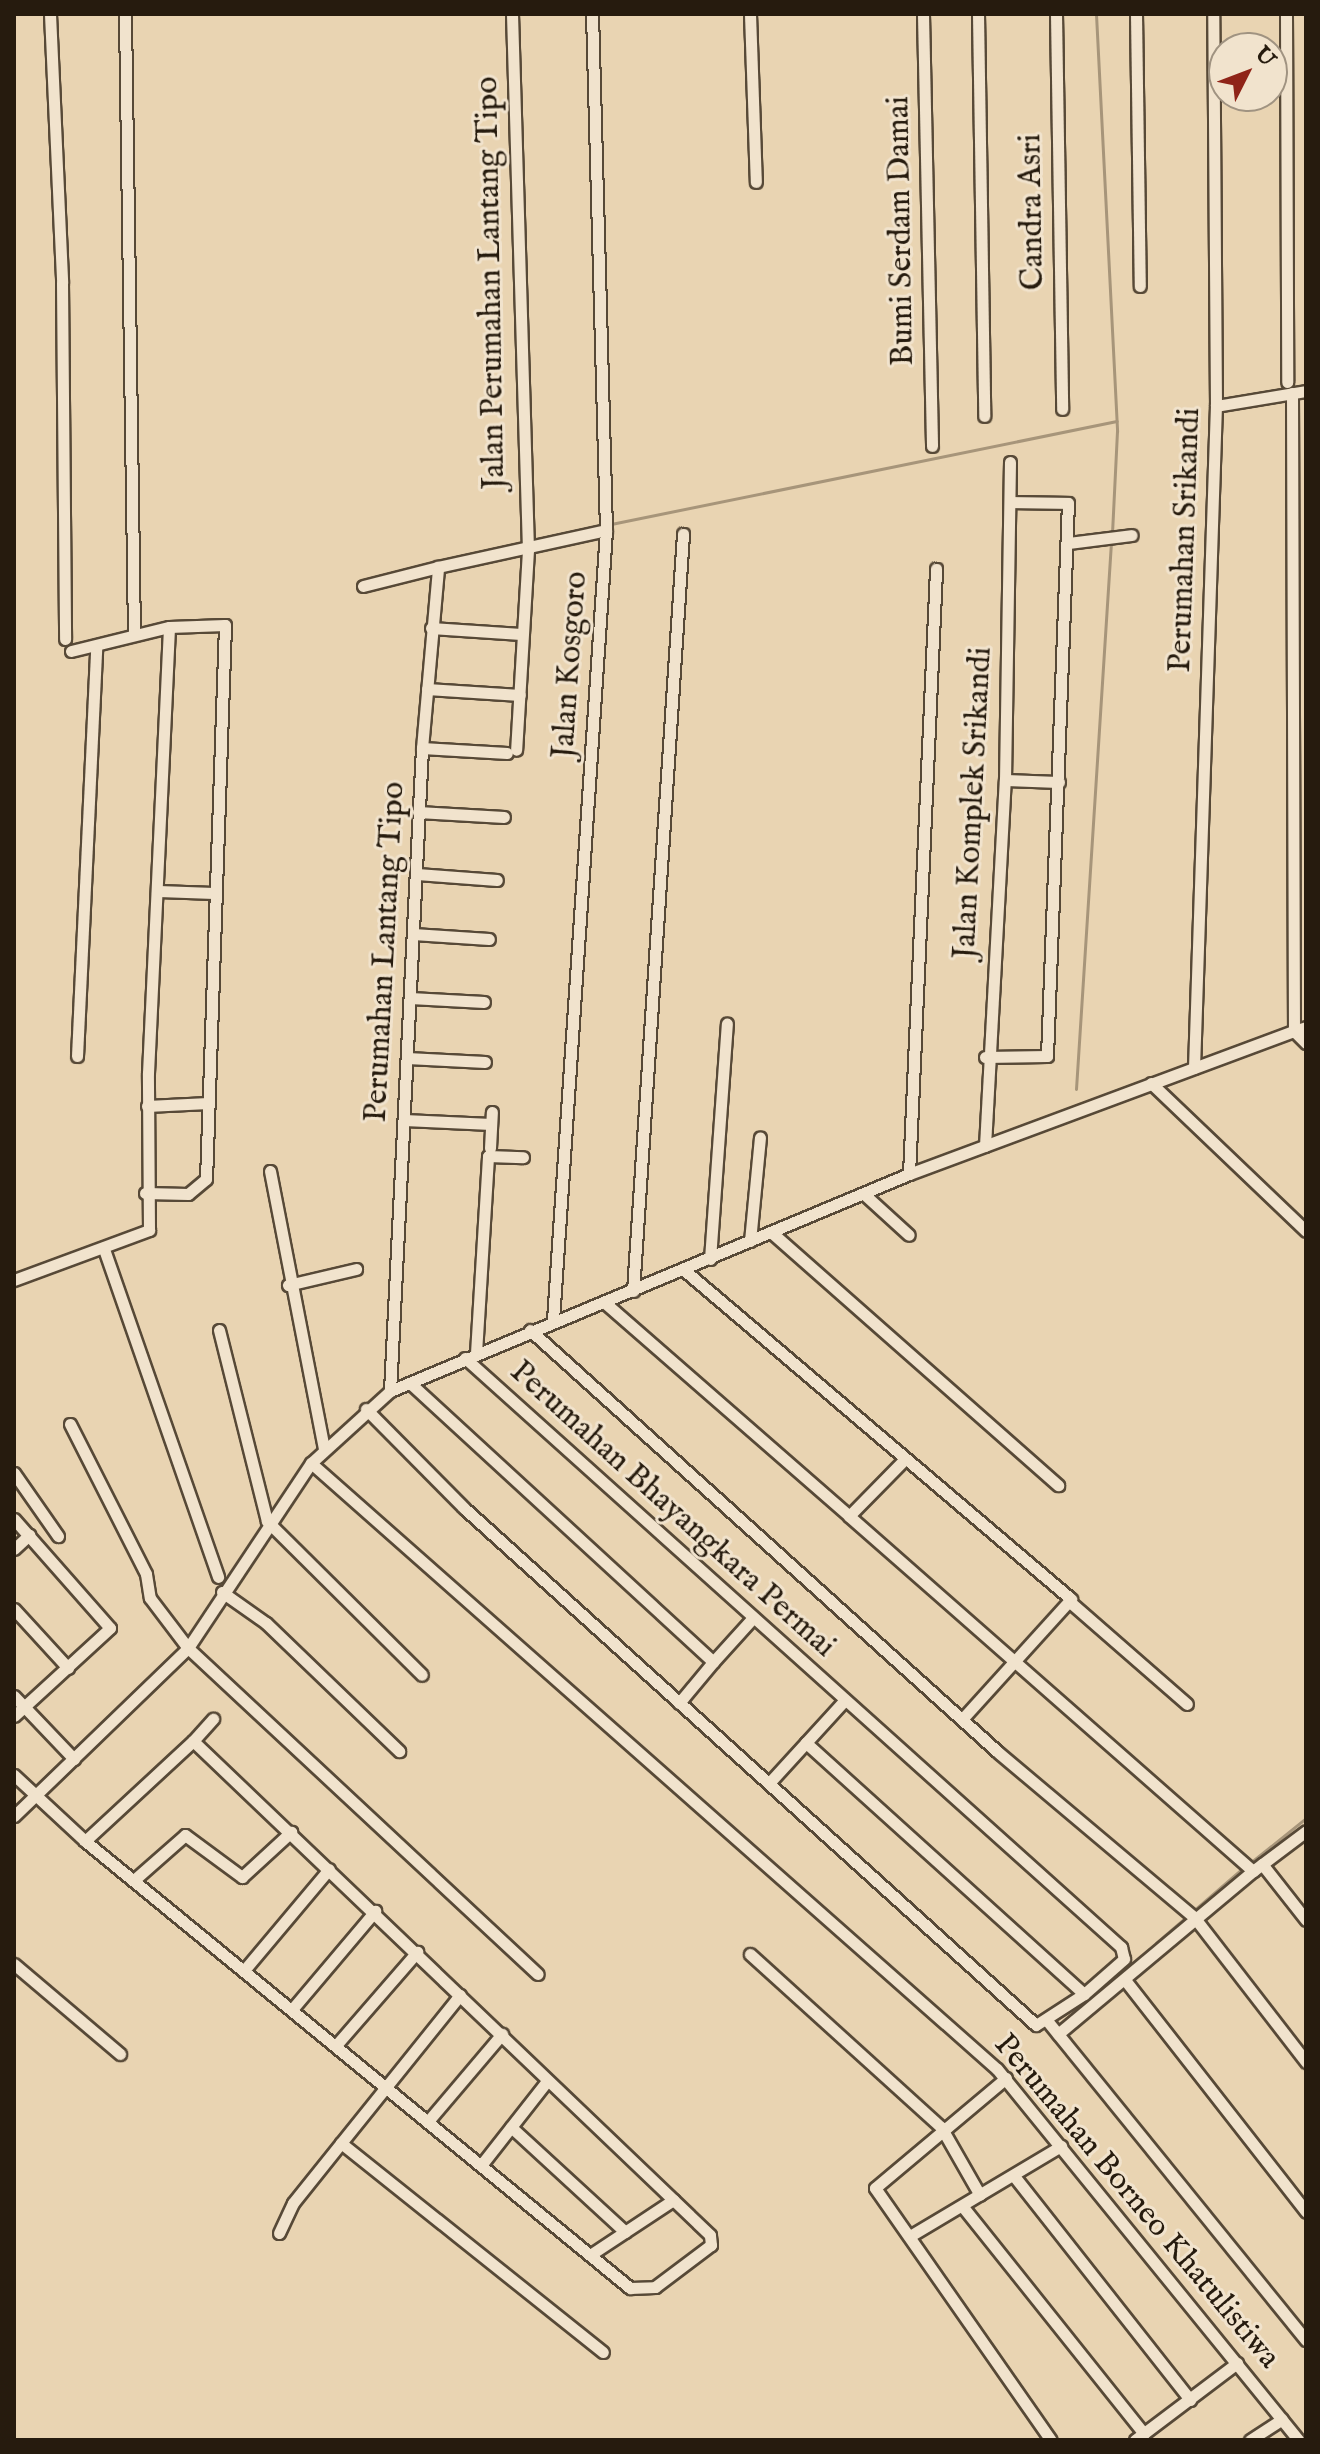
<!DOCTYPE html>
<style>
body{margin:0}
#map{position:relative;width:1320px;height:2454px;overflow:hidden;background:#e9d4b2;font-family:"IM FELL English",serif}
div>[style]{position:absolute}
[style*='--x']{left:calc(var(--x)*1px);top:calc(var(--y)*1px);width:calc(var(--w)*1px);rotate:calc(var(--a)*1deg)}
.stream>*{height:3px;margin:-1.5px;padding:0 1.5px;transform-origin:1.5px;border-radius:1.5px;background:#a7957a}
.roads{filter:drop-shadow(2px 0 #574937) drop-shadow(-2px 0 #574937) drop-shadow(0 2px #574937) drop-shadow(0 -2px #574937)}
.minor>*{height:11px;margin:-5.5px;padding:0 5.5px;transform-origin:5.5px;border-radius:5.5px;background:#f1e3cd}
span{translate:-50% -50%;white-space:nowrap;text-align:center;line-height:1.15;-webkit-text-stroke:6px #f1e3cd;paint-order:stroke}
.street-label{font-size:32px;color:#261b0e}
.frame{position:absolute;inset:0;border:16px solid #261b0e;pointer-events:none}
.north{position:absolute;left:1208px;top:32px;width:80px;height:80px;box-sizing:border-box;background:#f1e3cd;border:2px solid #a09381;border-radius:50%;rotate:48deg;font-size:22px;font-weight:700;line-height:32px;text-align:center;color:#261b0e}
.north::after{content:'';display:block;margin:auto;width:28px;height:36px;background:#8f2418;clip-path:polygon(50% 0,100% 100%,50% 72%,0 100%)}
</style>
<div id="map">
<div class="stream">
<i style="--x:1096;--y:14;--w:418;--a:87.1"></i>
<i style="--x:1117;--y:431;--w:104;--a:92.8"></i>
<i style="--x:611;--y:524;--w:516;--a:-11.51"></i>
<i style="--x:532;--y:540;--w:68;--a:-11.8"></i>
<i style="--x:1076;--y:1089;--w:548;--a:-86.34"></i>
<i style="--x:1250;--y:1863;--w:72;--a:-38.8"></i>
<i style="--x:1192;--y:1912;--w:69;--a:-40.9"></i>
<i style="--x:1156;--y:1943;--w:40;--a:-41"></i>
</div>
<div class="roads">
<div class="minor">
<i style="--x:50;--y:14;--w:269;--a:87.4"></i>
<i style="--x:62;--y:283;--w:356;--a:89.5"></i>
<i style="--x:125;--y:14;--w:620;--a:89.17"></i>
<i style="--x:512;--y:14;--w:536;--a:88.29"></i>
<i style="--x:528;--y:550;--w:200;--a:93.4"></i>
<i style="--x:750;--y:14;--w:168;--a:88"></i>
<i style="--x:923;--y:14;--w:432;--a:88.8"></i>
<i style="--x:978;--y:14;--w:402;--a:89.1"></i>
<i style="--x:1056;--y:14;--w:395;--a:89.1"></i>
<i style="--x:1136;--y:14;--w:272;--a:89.2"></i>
<i style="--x:1286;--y:14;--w:368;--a:89.8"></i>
<i style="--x:1292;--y:393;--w:638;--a:89.82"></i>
<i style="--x:1294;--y:1031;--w:13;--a:-18"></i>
<i style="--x:1216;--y:406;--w:91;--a:-9.5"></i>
<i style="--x:1068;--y:543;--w:64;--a:-7.1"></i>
<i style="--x:363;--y:586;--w:77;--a:-14.2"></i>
<i style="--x:431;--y:628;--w:90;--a:3.8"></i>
<i style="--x:71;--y:651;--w:101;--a:-13.8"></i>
<i style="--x:169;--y:627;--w:56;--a:-2"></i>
<i style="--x:225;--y:625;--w:554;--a:91.96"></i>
<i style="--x:206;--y:1179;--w:23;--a:140"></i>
<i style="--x:188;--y:1194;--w:43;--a:-178.7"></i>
<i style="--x:427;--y:689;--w:93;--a:3.7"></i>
<i style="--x:422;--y:748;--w:85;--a:3.4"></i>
<i style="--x:1005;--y:780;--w:54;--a:2.1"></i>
<i style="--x:418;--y:812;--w:86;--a:3.3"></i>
<i style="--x:417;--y:874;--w:80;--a:4.3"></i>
<i style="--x:157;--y:891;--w:58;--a:2"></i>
<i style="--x:413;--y:934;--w:76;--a:3.8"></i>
<i style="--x:410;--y:998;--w:74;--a:3.1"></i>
<i style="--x:77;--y:1056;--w:409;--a:-87.3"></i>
<i style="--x:985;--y:1057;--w:62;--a:-0.9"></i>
<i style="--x:1047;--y:1056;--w:553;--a:-87.83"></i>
<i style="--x:1068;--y:503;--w:56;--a:-179"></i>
<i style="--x:407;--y:1058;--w:78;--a:2.9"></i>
<i style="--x:1194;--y:1068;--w:662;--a:-88.1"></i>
<i style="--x:1216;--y:406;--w:392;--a:-90.4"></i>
<i style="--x:1151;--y:1083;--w:214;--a:43.7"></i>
<i style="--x:147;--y:1106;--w:61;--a:-2.8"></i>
<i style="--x:404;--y:1120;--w:87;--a:2.6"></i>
<i style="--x:985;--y:1146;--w:367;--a:-86.9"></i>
<i style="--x:1005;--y:780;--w:318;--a:-89.1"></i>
<i style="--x:490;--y:1148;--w:36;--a:-87"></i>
<i style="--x:270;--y:1171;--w:284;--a:79"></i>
<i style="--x:909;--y:1174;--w:606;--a:-87.44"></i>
<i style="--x:865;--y:1195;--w:59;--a:42.3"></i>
<i style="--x:771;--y:1232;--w:383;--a:41.4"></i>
<i style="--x:750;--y:1241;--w:104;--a:-84.5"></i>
<i style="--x:105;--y:1252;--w:344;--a:70.8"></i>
<i style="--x:710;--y:1259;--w:236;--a:-85.9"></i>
<i style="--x:684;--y:1270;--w:508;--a:40.37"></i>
<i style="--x:1071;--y:1599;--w:161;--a:132.2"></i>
<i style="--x:14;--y:1280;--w:144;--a:-20.3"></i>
<i style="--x:149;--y:1230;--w:157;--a:-90.4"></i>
<i style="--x:148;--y:1073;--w:446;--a:-87.3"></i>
<i style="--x:288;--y:1285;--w:70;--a:-13.2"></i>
<i style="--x:633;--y:1291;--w:759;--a:-86.22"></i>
<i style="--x:604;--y:1302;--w:325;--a:41.1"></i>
<i style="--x:849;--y:1516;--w:80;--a:-45.5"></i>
<i style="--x:553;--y:1320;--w:792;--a:-86.16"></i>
<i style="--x:606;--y:530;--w:516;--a:-91.55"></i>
<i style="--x:219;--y:1330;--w:197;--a:75.9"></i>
<i style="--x:267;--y:1521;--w:218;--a:44.8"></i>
<i style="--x:530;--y:1330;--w:632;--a:42.05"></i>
<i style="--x:999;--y:1753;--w:255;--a:40.1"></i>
<i style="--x:1194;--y:1917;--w:183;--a:52.3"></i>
<i style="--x:476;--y:1353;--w:197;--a:-86.5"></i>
<i style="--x:488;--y:1156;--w:35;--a:2"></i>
<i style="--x:465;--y:1358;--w:882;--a:41.92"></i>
<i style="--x:1121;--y:1947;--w:12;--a:76"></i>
<i style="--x:1124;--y:1959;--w:53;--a:138.8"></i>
<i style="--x:410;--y:1383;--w:412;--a:42.6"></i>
<i style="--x:713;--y:1662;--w:57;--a:-47.9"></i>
<i style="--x:390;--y:1391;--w:644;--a:-87.15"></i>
<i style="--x:422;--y:748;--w:182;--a:-84.9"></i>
<i style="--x:438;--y:567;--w:172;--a:-12.4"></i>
<i style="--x:366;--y:1409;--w:139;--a:45.3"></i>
<i style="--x:464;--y:1508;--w:771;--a:42.11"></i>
<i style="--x:1036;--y:2025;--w:57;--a:-32.9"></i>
<i style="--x:1084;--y:1994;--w:375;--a:-137.9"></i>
<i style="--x:70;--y:1424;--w:168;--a:63.1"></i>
<i style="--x:146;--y:1574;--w:24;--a:81"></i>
<i style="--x:150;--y:1598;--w:63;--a:52.8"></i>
<i style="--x:188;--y:1648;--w:478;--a:43"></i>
<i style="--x:311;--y:1463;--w:915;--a:41.46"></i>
<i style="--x:997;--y:2069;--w:478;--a:50.9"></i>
<i style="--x:14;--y:1473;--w:77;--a:55.1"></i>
<i style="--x:849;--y:1516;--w:538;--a:41.31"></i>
<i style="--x:1253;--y:1871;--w:66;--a:-37"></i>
<i style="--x:14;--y:1519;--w:145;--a:48.6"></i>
<i style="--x:110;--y:1628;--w:130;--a:137.5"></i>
<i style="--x:14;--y:1549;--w:21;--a:-43"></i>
<i style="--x:222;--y:1592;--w:54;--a:35.2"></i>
<i style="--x:266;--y:1623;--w:185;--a:43.9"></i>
<i style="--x:1070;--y:1602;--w:155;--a:41.1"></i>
<i style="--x:14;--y:1609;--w:80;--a:47.5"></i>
<i style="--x:14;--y:1696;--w:87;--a:46.4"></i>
<i style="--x:679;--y:1703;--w:53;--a:-50.3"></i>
<i style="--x:14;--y:1775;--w:97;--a:42.9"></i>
<i style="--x:85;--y:1841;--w:147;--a:-42.8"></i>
<i style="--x:770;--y:1782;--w:110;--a:-47.6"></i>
<i style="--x:14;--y:1816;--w:242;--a:-44"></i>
<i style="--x:188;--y:1648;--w:222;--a:-56.4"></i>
<i style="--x:311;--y:1463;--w:107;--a:-42.3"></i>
<i style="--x:390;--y:1391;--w:563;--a:-22.69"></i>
<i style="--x:909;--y:1174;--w:411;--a:-20.4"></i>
<i style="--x:1294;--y:1031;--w:17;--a:45"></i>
<i style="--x:85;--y:1841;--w:705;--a:39.36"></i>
<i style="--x:630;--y:2288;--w:25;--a:-2"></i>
<i style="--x:655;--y:2287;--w:70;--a:-36.9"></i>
<i style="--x:711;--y:2245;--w:10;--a:-96"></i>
<i style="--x:710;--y:2235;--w:715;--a:-136.3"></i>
<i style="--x:193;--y:1741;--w:30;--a:-48"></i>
<i style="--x:1262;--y:1864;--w:71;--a:51.8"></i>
<i style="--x:134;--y:1880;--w:68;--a:-41.4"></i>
<i style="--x:185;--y:1835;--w:71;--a:36.4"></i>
<i style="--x:242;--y:1877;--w:67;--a:-42.6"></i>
<i style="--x:750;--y:1954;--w:258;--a:42.2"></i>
<i style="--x:941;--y:2127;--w:78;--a:60.2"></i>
<i style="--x:14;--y:1964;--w:139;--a:40.3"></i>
<i style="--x:246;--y:1968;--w:129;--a:-50"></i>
<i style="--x:1125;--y:1980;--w:294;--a:52"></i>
<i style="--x:460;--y:1995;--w:190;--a:128.8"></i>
<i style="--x:341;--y:2143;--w:335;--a:38.6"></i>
<i style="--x:294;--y:2007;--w:126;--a:-49.8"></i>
<i style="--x:1049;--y:2023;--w:408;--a:51"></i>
<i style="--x:1058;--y:2034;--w:254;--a:-39.9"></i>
<i style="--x:338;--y:2043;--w:121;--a:-49"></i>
<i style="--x:1006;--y:2078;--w:171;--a:140"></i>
<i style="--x:875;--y:2188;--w:307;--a:55.1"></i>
<i style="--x:429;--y:2120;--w:113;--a:-49.7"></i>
<i style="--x:511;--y:2127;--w:155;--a:42.6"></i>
<i style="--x:482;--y:2164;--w:105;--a:-51.9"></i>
<i style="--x:1014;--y:2176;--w:285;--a:51.8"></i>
<i style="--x:963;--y:2207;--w:290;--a:51.4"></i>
<i style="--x:279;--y:2233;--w:33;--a:-65"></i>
<i style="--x:293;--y:2203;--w:77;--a:-51.3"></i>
<i style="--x:910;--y:2236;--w:176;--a:-30.8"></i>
<i style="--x:590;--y:2255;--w:100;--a:-33.5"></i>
<i style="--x:1135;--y:2440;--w:128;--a:-37"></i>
<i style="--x:1250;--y:2440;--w:38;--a:-33"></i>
</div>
</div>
<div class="street-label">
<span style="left:1033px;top:212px;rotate:-91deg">Candra Asri</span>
<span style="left:902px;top:231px;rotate:-91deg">Bumi Serdam Damai</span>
<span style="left:492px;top:283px;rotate:-91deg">Jalan Perumahan Lantang Tipo</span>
<span style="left:1186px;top:540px;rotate:-88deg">Perumahan Srikandi</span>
<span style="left:571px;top:665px;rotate:-86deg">Jalan Kosgoro</span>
<span style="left:974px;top:803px;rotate:-87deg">Jalan Komplek Srikandi</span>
<span style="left:386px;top:952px;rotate:-87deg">Perumahan Lantang Tipo</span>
<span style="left:672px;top:1510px;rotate:42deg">Perumahan Bhayangkara Permai</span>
<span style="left:1136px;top:2202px;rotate:50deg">Perumahan Borneo Khatulistiwa</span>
</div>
<div class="frame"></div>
<div class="north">U</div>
</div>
